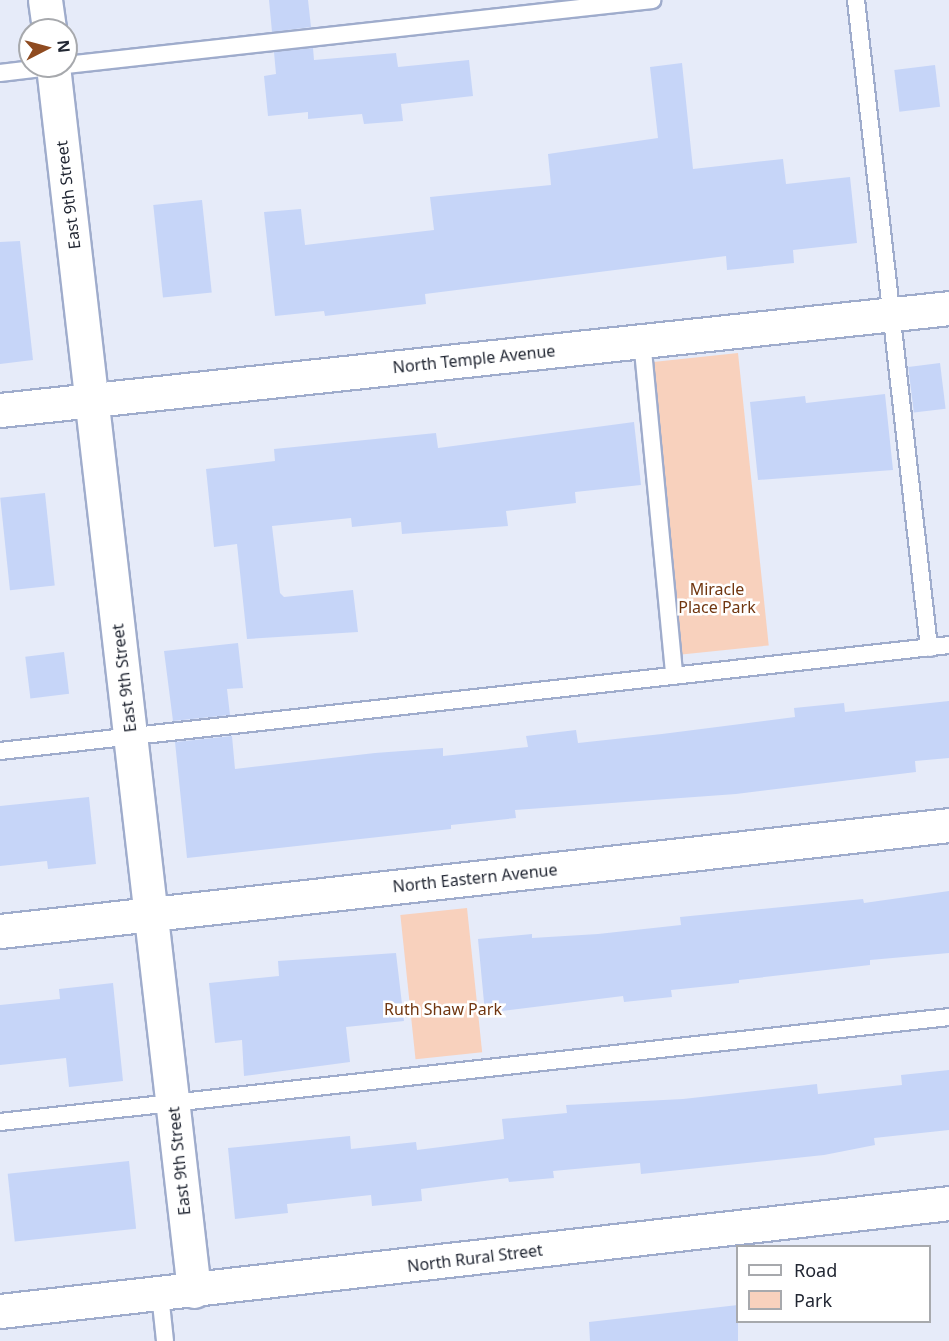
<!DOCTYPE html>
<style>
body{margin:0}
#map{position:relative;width:949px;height:1341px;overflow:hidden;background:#e6ebf9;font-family:"Noto Sans",sans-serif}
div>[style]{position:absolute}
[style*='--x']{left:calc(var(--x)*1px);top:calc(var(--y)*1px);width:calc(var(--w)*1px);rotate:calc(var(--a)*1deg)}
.green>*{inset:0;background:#f8d1bd;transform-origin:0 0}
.building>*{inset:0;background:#c6d5f8;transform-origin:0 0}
.roads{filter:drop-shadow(2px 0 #9faccc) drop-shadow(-2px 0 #9faccc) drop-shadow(0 2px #9faccc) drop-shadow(0 -2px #9faccc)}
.lane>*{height:16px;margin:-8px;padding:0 8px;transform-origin:8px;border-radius:8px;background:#fff}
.street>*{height:33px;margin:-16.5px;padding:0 16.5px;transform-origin:16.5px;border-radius:16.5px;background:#fff}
.secondary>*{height:33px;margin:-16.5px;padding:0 16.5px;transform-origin:16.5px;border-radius:16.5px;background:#fff}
span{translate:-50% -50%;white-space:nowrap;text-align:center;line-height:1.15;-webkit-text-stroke:5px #fff;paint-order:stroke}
.street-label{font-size:16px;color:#222733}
.park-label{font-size:16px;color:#703610}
.legend{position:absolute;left:736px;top:1245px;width:195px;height:78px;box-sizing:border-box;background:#fff;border:2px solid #a7a9ad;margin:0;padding:8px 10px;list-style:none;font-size:18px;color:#222733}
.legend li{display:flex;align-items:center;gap:12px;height:30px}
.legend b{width:30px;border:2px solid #a7a9ad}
.north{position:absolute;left:18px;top:18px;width:60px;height:60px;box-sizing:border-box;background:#fff;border:2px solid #a7a9ad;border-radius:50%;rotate:84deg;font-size:16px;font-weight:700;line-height:24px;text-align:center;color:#222733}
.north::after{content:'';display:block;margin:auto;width:21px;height:27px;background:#8f4b20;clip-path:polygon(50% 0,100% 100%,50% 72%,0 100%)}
</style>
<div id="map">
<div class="green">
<i style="left:738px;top:353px;width:294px;height:90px;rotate:84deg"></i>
<i style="left:467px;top:908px;width:145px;height:67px;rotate:84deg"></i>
</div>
<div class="building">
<i style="clip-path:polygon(269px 0,308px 0,311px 27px,272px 32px)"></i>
<i style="clip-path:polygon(313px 48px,314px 60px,396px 53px,398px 67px,469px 60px,473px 96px,401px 104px,403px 121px,364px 124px,362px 114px,308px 119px,308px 112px,268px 116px,264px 76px,276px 74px,274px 52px)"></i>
<i style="clip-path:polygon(682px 63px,693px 169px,783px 159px,786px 184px,850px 177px,857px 243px,793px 250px,794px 263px,727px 270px,726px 256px,425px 294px,426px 304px,325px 316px,324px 311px,275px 316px,264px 212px,301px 209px,305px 245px,434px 230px,430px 197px,551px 185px,548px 154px,658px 138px,650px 67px)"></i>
<i style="left:935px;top:65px;width:42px;height:41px;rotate:83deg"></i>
<i style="left:202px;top:200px;width:93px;height:49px;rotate:84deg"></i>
<i style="clip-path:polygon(20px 241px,33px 360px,0 364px,0 242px)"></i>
<i style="left:940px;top:363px;width:46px;height:32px;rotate:83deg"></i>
<i style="clip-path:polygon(885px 394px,893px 470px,758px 480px,750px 402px,805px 396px,806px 403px)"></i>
<i style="clip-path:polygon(634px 422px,641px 485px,575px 492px,576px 503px,506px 511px,508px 526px,402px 534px,401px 522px,352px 527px,351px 518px,272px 526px,280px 593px,284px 597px,353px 590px,358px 632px,247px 639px,237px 544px,214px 547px,206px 469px,275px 461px,274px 449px,436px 433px,438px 448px)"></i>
<i style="left:45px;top:493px;width:93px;height:45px;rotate:84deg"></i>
<i style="clip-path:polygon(238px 643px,243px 688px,227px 689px,230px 715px,173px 721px,164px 651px)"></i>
<i style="left:64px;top:652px;width:42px;height:39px;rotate:83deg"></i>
<i style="clip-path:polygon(949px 701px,949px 758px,915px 761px,916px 772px,736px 794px,515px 810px,516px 818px,451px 825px,451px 829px,187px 858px,175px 742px,232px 736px,235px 769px,375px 753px,443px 748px,443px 756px,528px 747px,526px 736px,576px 730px,578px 743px,662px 734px,795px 717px,794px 708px,844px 703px,845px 712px)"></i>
<i style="clip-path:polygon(89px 797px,96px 864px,48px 869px,47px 861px,0 866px,0 806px)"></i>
<i style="clip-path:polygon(949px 891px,949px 953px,870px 960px,870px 965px,739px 980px,739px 983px,671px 990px,672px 997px,624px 1002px,623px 996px,485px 1013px,478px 939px,532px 934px,532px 938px,598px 934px,681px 925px,680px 917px,863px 899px,864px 903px)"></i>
<i style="clip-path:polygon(396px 953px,404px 1021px,346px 1027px,350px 1062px,244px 1076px,242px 1040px,215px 1043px,209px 983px,279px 976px,278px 961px)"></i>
<i style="clip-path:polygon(113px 983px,123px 1081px,69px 1087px,66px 1058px,0 1065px,0 1005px,60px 999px,59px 989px)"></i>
<i style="clip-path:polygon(949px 1070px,949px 1130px,874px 1138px,875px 1145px,824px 1155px,641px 1174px,640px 1163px,553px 1171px,554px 1178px,509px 1182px,508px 1178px,421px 1189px,422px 1201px,372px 1206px,371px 1195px,287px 1204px,288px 1213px,235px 1219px,228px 1148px,350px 1136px,351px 1149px,416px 1142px,417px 1150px,504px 1139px,502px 1119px,567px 1113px,566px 1105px,683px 1099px,817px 1084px,818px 1094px,902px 1085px,901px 1075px)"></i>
<i style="left:129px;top:1161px;width:68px;height:122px;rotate:84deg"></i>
<i style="clip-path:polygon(738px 1305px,738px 1341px,590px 1341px,589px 1322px)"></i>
</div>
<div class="roads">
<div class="lane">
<i style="--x:856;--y:0;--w:652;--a:83.57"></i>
<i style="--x:66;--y:65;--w:590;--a:-6.33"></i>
<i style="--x:0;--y:73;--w:59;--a:-6.8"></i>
<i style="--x:642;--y:340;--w:337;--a:84.5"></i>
<i style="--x:0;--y:751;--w:955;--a:-6.37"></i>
<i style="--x:0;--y:1122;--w:955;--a:-6.31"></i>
<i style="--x:160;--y:1294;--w:47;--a:83.9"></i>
</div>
<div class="street">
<i style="--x:45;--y:0;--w:30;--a:82"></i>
<i style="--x:53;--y:66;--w:1233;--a:83.43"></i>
<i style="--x:0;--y:410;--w:954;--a:-6.13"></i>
<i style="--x:0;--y:931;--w:955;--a:-6.37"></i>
</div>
<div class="secondary">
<i style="--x:0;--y:1311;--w:955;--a:-6.49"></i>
</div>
</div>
<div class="street-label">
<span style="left:68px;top:195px;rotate:-97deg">East 9th Street</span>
<span style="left:474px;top:359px;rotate:-6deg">North Temple Avenue</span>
<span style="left:124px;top:678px;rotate:-97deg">East 9th Street</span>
<span style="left:475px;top:878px;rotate:-6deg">North Eastern Avenue</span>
<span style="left:179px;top:1161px;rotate:-96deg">East 9th Street</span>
<span style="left:475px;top:1258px;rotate:-7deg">North Rural Street</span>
</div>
<div class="park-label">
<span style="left:717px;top:598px">Miracle<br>Place Park</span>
<span style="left:443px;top:1009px">Ruth Shaw Park</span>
</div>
<ul class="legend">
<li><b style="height:8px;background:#fff"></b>Road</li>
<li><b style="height:16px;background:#f8d1bd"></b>Park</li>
</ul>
<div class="north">N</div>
</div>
